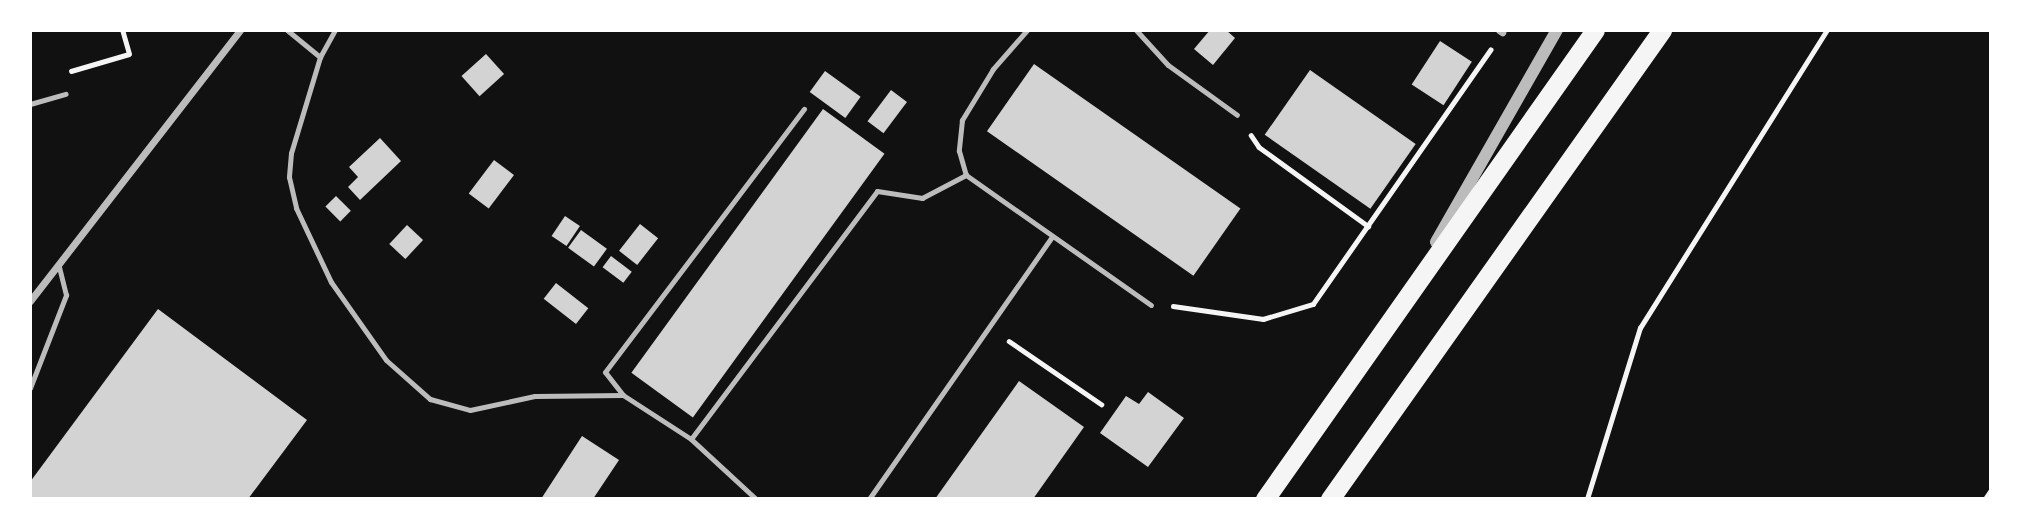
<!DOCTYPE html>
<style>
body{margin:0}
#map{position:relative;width:2021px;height:529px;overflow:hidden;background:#111;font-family:Roboto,sans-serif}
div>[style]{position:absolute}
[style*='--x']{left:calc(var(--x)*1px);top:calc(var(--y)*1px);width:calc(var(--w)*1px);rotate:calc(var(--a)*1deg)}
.building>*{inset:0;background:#d3d3d3;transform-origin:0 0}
.path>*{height:4.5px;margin:-2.25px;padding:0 2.25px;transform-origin:2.25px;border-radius:2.25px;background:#f5f5f5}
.service>*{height:5px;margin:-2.5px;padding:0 2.5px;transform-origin:2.5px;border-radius:2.5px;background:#bcbcbc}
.minor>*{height:7px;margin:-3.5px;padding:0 3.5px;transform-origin:3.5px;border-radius:3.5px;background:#bcbcbc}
.tertiary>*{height:12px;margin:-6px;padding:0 6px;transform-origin:6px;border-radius:6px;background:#bcbcbc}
.trunk>*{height:19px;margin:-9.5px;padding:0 9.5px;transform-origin:9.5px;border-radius:9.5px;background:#f5f5f5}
span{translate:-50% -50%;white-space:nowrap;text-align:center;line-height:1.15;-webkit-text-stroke:7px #fff;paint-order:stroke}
.frame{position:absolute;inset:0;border:32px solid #fff;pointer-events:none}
</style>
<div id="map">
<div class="building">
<i style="clip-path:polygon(1210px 30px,1226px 30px,1235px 38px,1213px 65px,1194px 49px)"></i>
<i style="left:1440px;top:41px;width:38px;height:52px;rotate:33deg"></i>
<i style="left:486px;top:54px;width:27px;height:33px;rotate:48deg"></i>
<i style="left:1034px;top:64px;width:252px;height:82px;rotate:35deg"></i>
<i style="left:1310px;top:70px;width:129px;height:79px;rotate:35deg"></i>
<i style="left:825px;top:71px;width:44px;height:26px;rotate:36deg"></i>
<i style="left:891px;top:90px;width:20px;height:39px;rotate:37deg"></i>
<i style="left:823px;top:109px;width:76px;height:326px;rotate:36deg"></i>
<i style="clip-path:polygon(380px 138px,401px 161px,360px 200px,348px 187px,358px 177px,349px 167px)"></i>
<i style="left:494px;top:160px;width:25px;height:42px;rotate:37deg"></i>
<i style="left:336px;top:196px;width:21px;height:15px;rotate:45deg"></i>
<i style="left:565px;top:216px;width:18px;height:24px;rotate:34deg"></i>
<i style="left:640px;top:224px;width:23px;height:34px;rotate:38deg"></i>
<i style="left:407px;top:225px;width:22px;height:26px;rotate:43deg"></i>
<i style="left:581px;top:230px;width:32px;height:22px;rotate:36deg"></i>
<i style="left:611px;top:256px;width:26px;height:14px;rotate:37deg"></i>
<i style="left:556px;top:283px;width:41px;height:20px;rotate:38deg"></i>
<i style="clip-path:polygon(158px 309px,307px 420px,248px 499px,30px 499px,30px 482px)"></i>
<i style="clip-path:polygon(1019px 381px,1084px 427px,1033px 499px,935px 499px)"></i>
<i style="clip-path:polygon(1148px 392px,1184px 418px,1148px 467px,1100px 433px,1126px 396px,1139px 404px)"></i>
<i style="clip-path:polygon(582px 436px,619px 460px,593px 499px,541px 499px)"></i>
</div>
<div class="path">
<i style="--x:71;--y:71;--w:60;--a:-16.3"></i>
<i style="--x:129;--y:54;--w:25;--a:-106"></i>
<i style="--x:1251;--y:135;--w:14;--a:56"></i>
<i style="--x:1259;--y:147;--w:135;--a:35.9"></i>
<i style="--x:1173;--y:306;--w:91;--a:8.2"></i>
<i style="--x:1263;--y:319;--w:52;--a:-16.7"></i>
<i style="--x:1313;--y:304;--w:310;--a:-55.1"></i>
<i style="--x:1009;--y:341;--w:112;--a:34.4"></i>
<i style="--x:1587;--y:499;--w:179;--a:-72.8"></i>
<i style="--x:1640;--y:328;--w:352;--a:-57.9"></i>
<i style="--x:1985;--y:499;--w:11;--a:-56"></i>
</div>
<div class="service">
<i style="--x:287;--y:30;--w:43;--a:39.3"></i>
<i style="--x:320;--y:57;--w:100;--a:106.8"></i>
<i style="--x:291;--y:153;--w:24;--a:95"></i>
<i style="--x:289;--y:177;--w:32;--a:77"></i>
<i style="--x:296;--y:208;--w:82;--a:64.7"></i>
<i style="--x:331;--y:282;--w:95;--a:54.8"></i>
<i style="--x:386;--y:360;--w:59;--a:41.6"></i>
<i style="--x:430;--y:399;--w:41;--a:15.4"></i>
<i style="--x:470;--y:410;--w:66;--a:-12.2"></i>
<i style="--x:535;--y:396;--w:88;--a:-0.7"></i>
<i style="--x:1027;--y:30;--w:52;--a:131.1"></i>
<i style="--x:993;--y:69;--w:60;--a:121.3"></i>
<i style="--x:962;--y:120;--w:31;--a:96"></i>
<i style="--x:959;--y:151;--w:25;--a:74"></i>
<i style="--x:966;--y:175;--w:226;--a:35.1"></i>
<i style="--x:1136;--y:30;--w:47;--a:47.6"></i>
<i style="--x:1168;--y:65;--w:85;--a:35.9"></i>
<i style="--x:320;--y:57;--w:31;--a:-61"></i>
<i style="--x:30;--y:104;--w:37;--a:-16"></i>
<i style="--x:30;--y:388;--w:100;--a:-68.8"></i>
<i style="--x:66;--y:295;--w:30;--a:-104"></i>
<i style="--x:691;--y:439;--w:310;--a:-53.1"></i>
<i style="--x:877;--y:191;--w:46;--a:8.8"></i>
<i style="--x:922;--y:198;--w:50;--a:-27.6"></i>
<i style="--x:756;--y:499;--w:88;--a:-137.3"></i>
<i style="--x:691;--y:439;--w:81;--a:-147.1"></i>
<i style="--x:623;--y:395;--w:29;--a:-128"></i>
<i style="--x:605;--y:372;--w:330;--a:-52.9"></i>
<i style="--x:869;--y:499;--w:320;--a:-55.1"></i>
</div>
<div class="minor">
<i style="--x:1499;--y:30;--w:4;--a:34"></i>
<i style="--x:30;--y:301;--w:343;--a:-52.2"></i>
</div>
<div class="tertiary">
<i style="--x:1436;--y:242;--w:244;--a:-60.3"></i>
</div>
<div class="trunk">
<i style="--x:1265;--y:499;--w:573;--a:-54.87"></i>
<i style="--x:1330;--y:499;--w:575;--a:-54.71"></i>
</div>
<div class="frame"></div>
</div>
